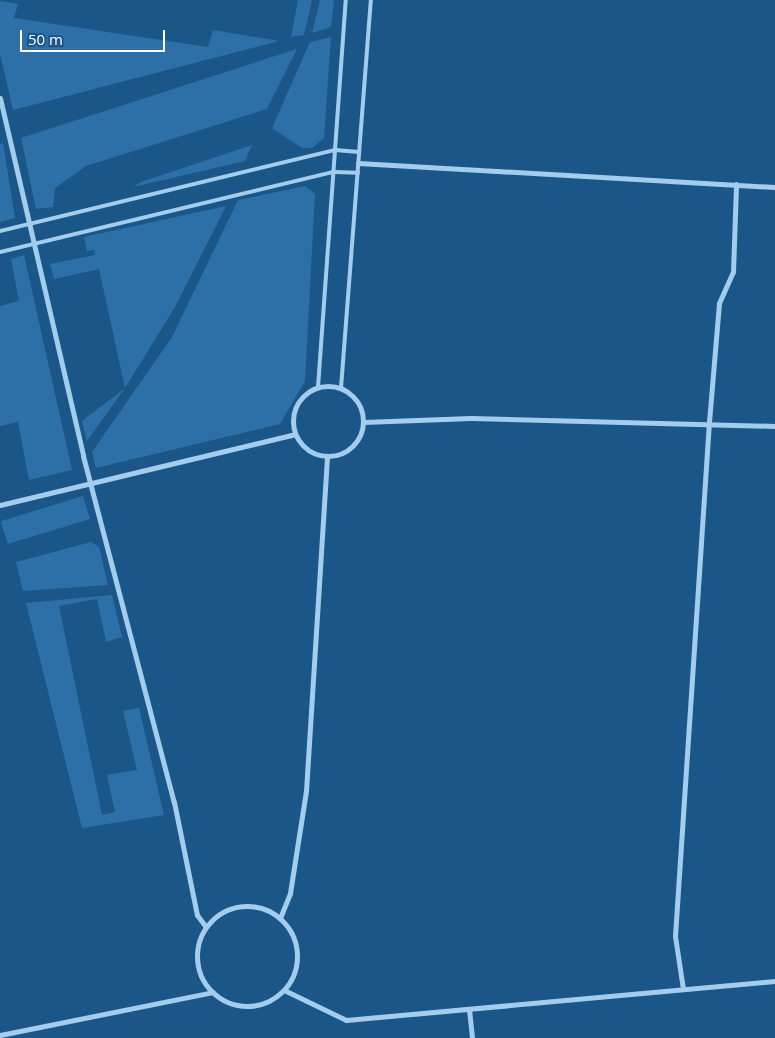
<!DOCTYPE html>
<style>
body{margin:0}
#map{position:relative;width:775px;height:1038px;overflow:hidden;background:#1b5688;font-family:"Open Sans",sans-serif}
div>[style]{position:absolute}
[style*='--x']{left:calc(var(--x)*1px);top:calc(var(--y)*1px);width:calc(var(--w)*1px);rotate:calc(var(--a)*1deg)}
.green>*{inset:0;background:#2d70a7;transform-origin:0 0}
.lane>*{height:4px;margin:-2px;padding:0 2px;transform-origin:2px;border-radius:2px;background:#a4ccec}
.street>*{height:5px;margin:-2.5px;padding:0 2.5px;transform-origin:2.5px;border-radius:2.5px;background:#a4ccec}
.street>.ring{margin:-2.5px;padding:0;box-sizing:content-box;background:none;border:5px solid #a4ccec;border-radius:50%}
span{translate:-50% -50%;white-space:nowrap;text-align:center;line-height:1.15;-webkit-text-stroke:4px #1b5688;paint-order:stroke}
.scale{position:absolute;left:20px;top:30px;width:145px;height:22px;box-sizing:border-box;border:2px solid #fff;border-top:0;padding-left:6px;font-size:15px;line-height:18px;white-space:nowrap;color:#fff;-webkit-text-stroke:4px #1b5688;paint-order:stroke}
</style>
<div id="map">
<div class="green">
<i style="clip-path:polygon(298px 0,312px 0,304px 35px,291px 37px)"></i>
<i style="clip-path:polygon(320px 0,334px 0,331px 27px,312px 33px)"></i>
<i style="clip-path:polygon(0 1px,18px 4px,14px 18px,208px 47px,213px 30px,279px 41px,13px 110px,0 54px)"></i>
<i style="clip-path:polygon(331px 37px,324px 138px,312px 148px,302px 148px,272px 128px,310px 42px)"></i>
<i style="clip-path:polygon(297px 49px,267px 109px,86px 166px,55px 188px,53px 207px,36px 209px,21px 138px)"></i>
<i style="clip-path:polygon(3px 143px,15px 218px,0 222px,0 144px)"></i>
<i style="clip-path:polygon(252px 145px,245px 161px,133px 187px,141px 182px)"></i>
<i style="clip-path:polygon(305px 186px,315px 194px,305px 381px,280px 424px,96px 468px,92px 452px,172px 337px,238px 200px)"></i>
<i style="clip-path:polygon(226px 206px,175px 307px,125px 388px,87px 441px,82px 421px,125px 388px,99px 269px,54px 279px,50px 264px,95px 255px,94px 250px,87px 251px,84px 237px)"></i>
<i style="clip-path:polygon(24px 255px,72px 470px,29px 480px,18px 422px,0 426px,0 306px,19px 301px,11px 259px)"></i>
<i style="left:83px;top:496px;width:24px;height:86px;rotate:73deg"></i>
<i style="clip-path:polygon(91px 542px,99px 547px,108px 585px,23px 591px,16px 562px)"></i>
<i style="clip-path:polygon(112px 595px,122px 637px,106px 642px,97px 599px,59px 606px,102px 815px,115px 812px,107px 775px,137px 770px,123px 711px,139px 708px,164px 815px,82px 828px,26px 603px)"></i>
</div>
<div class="lane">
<i style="--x:0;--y:231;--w:345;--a:-13.6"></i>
<i style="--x:335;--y:150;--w:24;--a:5"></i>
<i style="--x:0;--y:252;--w:343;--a:-13.5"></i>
<i style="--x:334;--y:172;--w:24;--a:2"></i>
<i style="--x:318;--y:387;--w:388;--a:-85.9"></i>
<i style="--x:341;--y:388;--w:389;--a:-85.6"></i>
</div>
<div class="street">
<i style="--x:0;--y:98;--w:367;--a:76.9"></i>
<i style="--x:83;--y:456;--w:358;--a:75.3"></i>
<i style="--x:174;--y:802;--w:115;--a:78.5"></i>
<i style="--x:197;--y:915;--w:15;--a:53"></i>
<i style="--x:358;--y:163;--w:418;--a:3.3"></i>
<i class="ring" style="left:293px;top:386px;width:65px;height:65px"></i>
<i style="--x:363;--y:422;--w:108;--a:-2.1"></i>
<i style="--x:471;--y:418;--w:304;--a:1.5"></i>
<i style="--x:0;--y:505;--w:303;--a:-13.5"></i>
<i class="ring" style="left:197px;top:906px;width:95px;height:95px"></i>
<i style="--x:280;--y:918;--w:27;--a:-68"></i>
<i style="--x:290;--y:893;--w:103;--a:-81.1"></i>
<i style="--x:306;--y:791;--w:336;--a:-86.4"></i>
<i style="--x:683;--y:989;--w:54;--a:-98.6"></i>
<i style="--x:675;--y:936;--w:515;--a:-86.22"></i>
<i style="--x:709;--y:422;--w:119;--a:-85.2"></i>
<i style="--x:719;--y:303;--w:34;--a:-66"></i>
<i style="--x:733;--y:272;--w:88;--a:-88"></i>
<i style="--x:284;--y:990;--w:69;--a:25.8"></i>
<i style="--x:346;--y:1020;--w:431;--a:-5.2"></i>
<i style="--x:469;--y:1009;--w:29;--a:84"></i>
<i style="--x:0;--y:1035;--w:217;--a:-11.4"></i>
</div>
<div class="scale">50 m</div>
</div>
